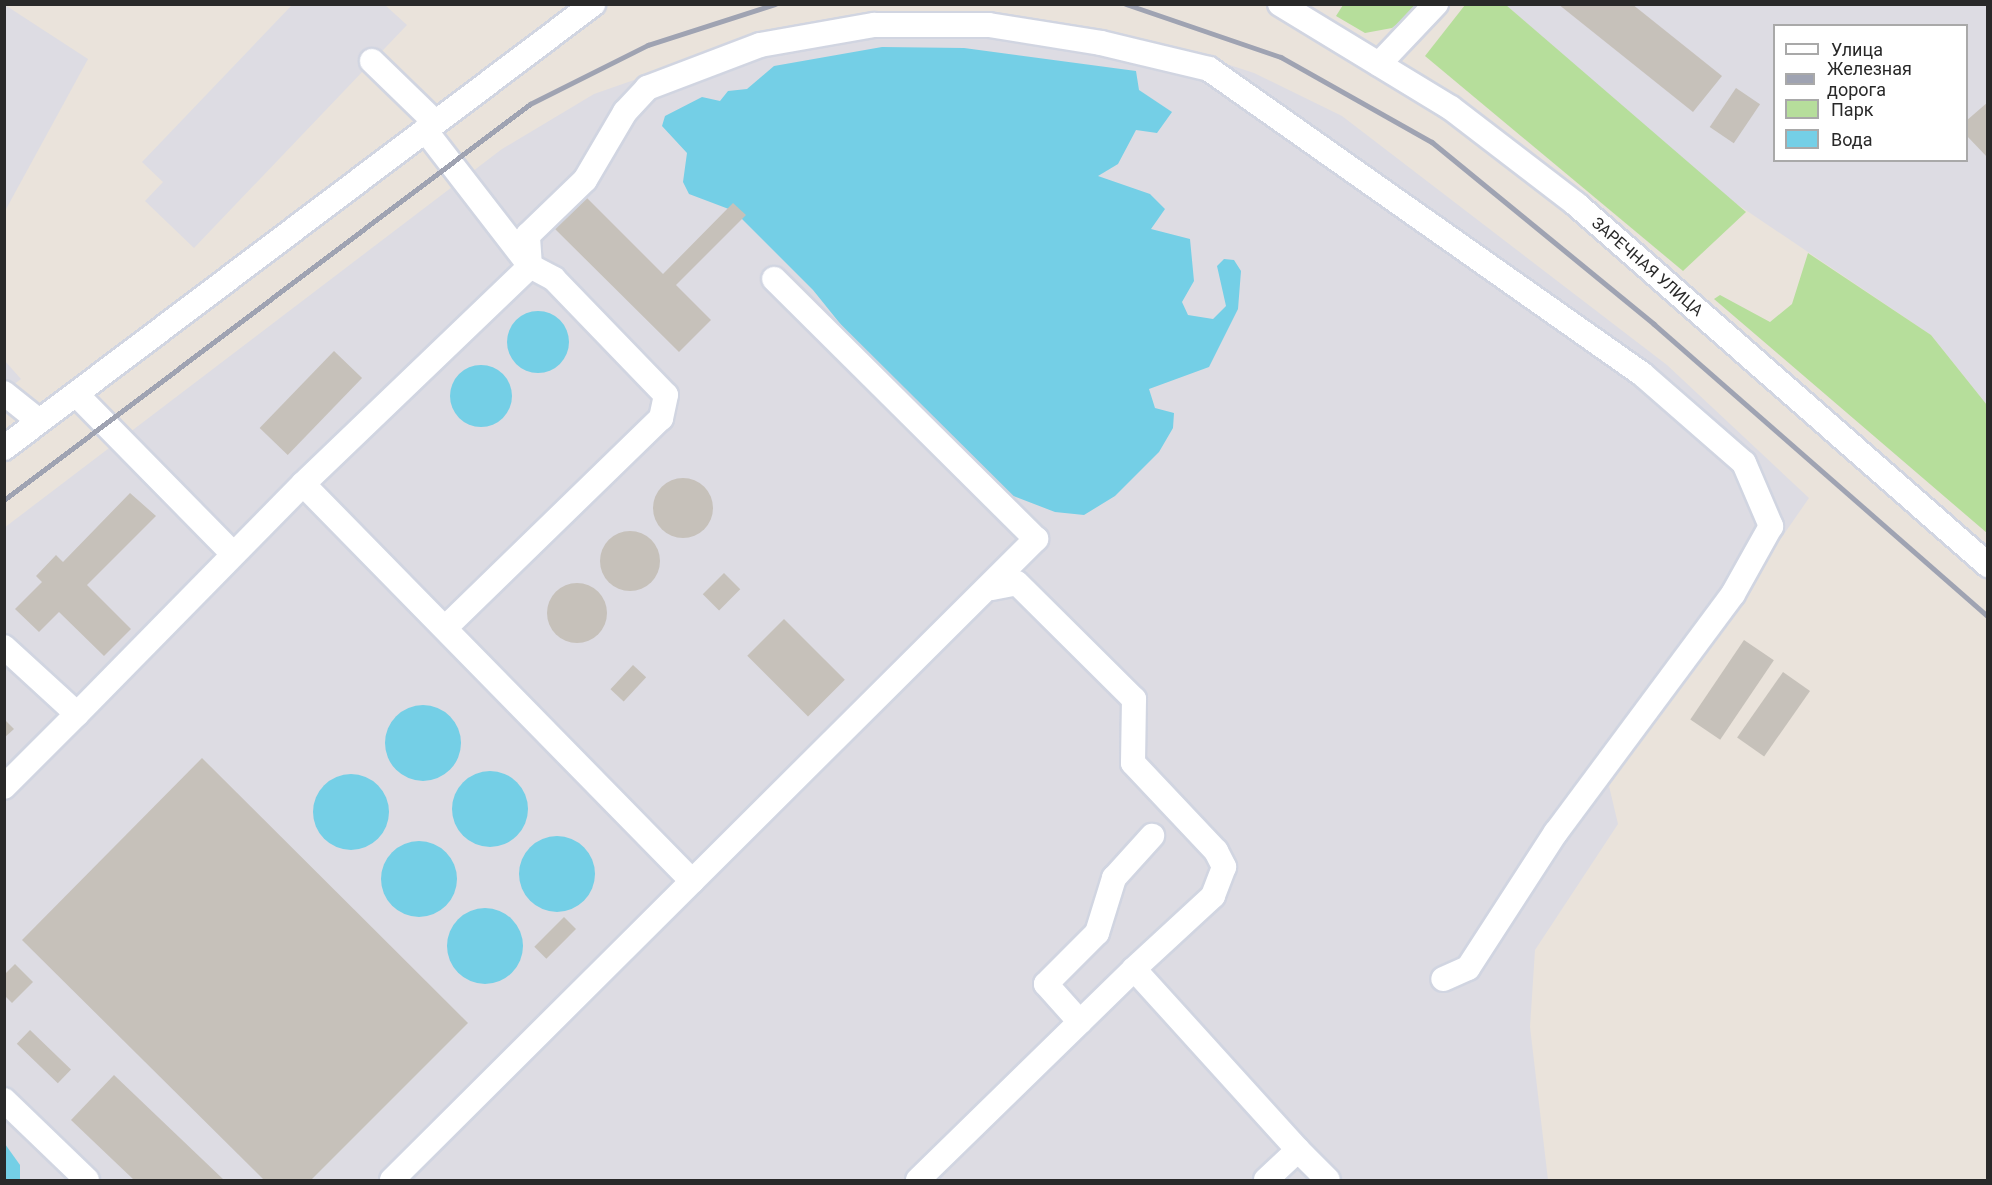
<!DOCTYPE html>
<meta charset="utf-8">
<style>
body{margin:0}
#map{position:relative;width:1992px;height:1185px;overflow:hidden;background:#eae3db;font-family:Roboto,sans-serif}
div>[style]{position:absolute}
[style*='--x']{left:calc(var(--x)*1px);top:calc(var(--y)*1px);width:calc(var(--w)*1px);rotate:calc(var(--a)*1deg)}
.industrial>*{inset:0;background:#dddce3}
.green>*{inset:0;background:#b6de9b}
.water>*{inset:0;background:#74cfe6}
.round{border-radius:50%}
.building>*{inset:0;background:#c6c1ba;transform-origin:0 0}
.roads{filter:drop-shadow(2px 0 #d1d5e1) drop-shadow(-2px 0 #d1d5e1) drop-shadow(0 2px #d1d5e1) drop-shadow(0 -2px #d1d5e1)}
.minor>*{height:24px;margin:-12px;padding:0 12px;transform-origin:12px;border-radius:12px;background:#fff}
.rail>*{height:4.5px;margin:-2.25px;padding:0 2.25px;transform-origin:2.25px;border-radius:2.25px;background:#9fa3b2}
span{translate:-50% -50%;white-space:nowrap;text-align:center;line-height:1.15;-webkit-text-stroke:5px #fff;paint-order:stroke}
.street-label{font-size:16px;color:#292929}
.frame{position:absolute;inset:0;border:6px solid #292929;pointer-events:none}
.legend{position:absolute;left:1773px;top:24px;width:195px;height:138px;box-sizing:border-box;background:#fff;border:2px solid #a9a9a9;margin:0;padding:8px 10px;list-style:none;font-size:18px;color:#292929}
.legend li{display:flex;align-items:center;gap:12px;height:30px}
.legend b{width:30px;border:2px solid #a9a9a9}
</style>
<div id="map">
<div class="industrial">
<i style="clip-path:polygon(5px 5px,88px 59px,5px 211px,4px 5px)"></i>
<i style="clip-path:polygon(292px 5px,385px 5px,407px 25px,194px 248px,145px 201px,163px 182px,142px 162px)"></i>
<i style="clip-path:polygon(evenodd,1506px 5px,1987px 5px,1987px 405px,1931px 335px,1719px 192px,1506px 5px,1774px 26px,1966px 26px,1966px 160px,1774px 160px,1774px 26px)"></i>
<i style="clip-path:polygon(1085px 30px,1181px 49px,1254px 73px,1342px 116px,1667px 365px,1809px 498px,1609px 786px,1618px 824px,1535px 950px,1530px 1027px,1548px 1180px,5px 1180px,4px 528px,502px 149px,594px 94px,763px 35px)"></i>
<i style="clip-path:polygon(4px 360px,21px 379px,5px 391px,4px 391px)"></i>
</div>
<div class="green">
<i style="clip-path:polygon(1343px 5px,1421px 5px,1392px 28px,1365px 33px,1336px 16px)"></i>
<i style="clip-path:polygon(1465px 5px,1506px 5px,1746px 212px,1683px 271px,1425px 56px)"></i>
<i style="clip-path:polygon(1808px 253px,1931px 335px,1987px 405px,1987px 533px,1714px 299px,1720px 295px,1770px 322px,1792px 304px)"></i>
</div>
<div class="water">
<i style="clip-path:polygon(882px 47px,964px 48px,1136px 71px,1139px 90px,1172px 112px,1157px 133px,1136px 130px,1118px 164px,1098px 176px,1150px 194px,1165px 209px,1151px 229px,1190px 239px,1194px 281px,1182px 302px,1188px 315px,1213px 319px,1226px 306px,1217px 266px,1224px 259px,1234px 260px,1241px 271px,1238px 309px,1209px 367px,1149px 389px,1155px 408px,1174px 413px,1173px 428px,1159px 452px,1115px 496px,1084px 515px,1055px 512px,1008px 494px,863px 352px,813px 290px,734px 211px,689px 194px,683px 182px,687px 153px,662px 126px,665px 116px,702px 97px,720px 101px,728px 91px,747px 89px,774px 66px)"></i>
<i class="round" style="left:507px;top:311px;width:62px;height:62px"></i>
<i class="round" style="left:450px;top:365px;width:62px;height:62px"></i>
<i class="round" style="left:385px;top:705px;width:76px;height:76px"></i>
<i class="round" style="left:452px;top:771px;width:76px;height:76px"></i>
<i class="round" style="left:313px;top:774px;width:76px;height:76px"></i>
<i class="round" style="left:519px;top:836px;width:76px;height:76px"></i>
<i class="round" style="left:381px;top:841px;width:76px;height:76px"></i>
<i class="round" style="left:447px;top:908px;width:76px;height:76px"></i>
<i style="clip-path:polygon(5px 1144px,20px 1165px,20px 1180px,5px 1180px)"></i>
</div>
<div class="building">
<i style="clip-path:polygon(1558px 4px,1632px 4px,1722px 76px,1693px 112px)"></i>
<i style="left:1736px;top:88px;width:29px;height:47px;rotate:34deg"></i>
<i style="clip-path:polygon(1988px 102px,1988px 158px,1966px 135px,1966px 121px)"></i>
<i style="clip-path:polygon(585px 196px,663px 274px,733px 203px,746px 215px,676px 285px,711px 320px,679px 352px,553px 227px)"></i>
<i style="left:334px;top:351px;width:39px;height:107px;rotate:44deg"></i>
<i class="round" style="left:653px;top:478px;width:60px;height:60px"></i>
<i style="clip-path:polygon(130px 493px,156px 516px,87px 585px,131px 629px,104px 656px,59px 612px,39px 632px,15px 609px,42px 582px,36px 576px,56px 555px,63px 562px)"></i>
<i class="round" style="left:600px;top:531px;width:60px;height:60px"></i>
<i style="left:724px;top:573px;width:23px;height:30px;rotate:45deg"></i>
<i class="round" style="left:547px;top:583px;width:60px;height:60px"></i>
<i style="left:784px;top:619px;width:86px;height:52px;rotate:45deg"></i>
<i style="left:1744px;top:640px;width:36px;height:96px;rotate:34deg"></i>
<i style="left:633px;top:665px;width:18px;height:33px;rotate:43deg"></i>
<i style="left:1783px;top:672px;width:33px;height:80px;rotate:35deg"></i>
<i style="clip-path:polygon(4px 719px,14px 729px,4px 738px)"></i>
<i style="clip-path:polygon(202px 758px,468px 1023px,311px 1180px,264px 1180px,22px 940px)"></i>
<i style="left:564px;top:917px;width:17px;height:42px;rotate:45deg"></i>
<i style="clip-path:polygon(15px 964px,33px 982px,12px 1003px,4px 995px,4px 975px)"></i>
<i style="left:30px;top:1030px;width:57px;height:19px;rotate:44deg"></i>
<i style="clip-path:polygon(114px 1075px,224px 1180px,134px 1180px,71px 1120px)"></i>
</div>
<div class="roads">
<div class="minor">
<i style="--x:1280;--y:4;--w:200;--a:31.3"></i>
<i style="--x:1451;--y:108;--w:158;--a:37.5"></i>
<i style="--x:1576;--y:204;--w:548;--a:41.23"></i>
<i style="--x:372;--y:61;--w:88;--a:44.1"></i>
<i style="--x:1379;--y:64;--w:83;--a:-46.5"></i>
<i style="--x:425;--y:130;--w:172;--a:52.3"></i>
<i style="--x:530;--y:266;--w:27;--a:28"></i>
<i style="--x:554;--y:279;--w:161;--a:46"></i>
<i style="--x:666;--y:395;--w:24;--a:102"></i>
<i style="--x:661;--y:418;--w:301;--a:135.8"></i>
<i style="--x:4;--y:393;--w:45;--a:38.7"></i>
<i style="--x:76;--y:394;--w:224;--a:45.5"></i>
<i style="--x:4;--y:448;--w:738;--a:-37.01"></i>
<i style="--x:303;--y:484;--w:556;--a:45.58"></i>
<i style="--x:992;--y:588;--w:25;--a:-11"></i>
<i style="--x:1017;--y:583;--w:165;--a:44.8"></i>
<i style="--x:1134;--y:699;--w:64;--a:90.9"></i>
<i style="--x:1133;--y:763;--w:121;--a:46.7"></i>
<i style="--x:1216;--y:851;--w:18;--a:63"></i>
<i style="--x:1224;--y:867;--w:31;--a:111"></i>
<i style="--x:1213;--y:896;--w:108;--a:137.3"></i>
<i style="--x:4;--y:647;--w:99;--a:42.5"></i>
<i style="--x:77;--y:714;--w:103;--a:135"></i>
<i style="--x:77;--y:714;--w:322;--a:-45.5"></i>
<i style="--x:303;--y:484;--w:315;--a:-43.8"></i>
<i style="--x:530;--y:266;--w:31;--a:-94"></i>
<i style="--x:528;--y:235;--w:79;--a:-44"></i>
<i style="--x:585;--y:180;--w:79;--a:-59.5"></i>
<i style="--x:625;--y:112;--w:33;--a:-47"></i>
<i style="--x:647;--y:88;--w:121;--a:-20.8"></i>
<i style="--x:760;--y:45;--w:116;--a:-10"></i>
<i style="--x:874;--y:25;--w:115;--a:0"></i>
<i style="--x:989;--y:25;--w:113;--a:9.1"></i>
<i style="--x:1101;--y:43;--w:111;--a:13.5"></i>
<i style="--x:1209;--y:69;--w:530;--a:35.16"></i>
<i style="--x:1642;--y:374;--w:135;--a:41.1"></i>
<i style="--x:1744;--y:463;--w:69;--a:66.8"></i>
<i style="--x:1771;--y:526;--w:78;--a:119.2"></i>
<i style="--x:1733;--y:594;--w:297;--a:126.6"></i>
<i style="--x:1556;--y:832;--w:162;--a:122.9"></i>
<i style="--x:1468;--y:968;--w:27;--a:156"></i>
<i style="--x:1080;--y:1022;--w:51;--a:-131.8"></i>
<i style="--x:1046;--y:984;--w:72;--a:-45"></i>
<i style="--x:1097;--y:933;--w:58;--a:-72.8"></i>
<i style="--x:1114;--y:878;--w:57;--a:-47.9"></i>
<i style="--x:4;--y:1100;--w:115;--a:43.9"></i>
<i style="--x:1298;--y:1150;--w:42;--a:45"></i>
<i style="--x:392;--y:1180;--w:909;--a:-44.87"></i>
<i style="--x:1036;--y:539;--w:369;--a:-135.2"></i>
<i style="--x:918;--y:1180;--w:302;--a:-44.3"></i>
<i style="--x:1134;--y:969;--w:244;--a:47.8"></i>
<i style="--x:1298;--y:1150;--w:44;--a:136.8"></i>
</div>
</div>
<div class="rail">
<i style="--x:1126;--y:4;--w:164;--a:18.9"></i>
<i style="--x:1281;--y:57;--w:173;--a:29.4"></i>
<i style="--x:1432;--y:142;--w:287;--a:39.3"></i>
<i style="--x:1654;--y:324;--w:444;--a:41.2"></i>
<i style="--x:4;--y:500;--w:658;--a:-36.97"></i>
<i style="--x:530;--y:104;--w:132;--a:-26.6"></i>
<i style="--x:648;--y:45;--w:133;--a:-17.9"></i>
</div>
<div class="street-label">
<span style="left:1647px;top:267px;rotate:41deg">ЗАРЕЧНАЯ УЛИЦА</span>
</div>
<div class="frame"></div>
<ul class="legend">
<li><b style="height:8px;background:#fff"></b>Улица</li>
<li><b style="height:8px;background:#9fa3b2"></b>Железная дорога</li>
<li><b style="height:16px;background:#b6de9b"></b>Парк</li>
<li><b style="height:16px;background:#74cfe6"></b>Вода</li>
</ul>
</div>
